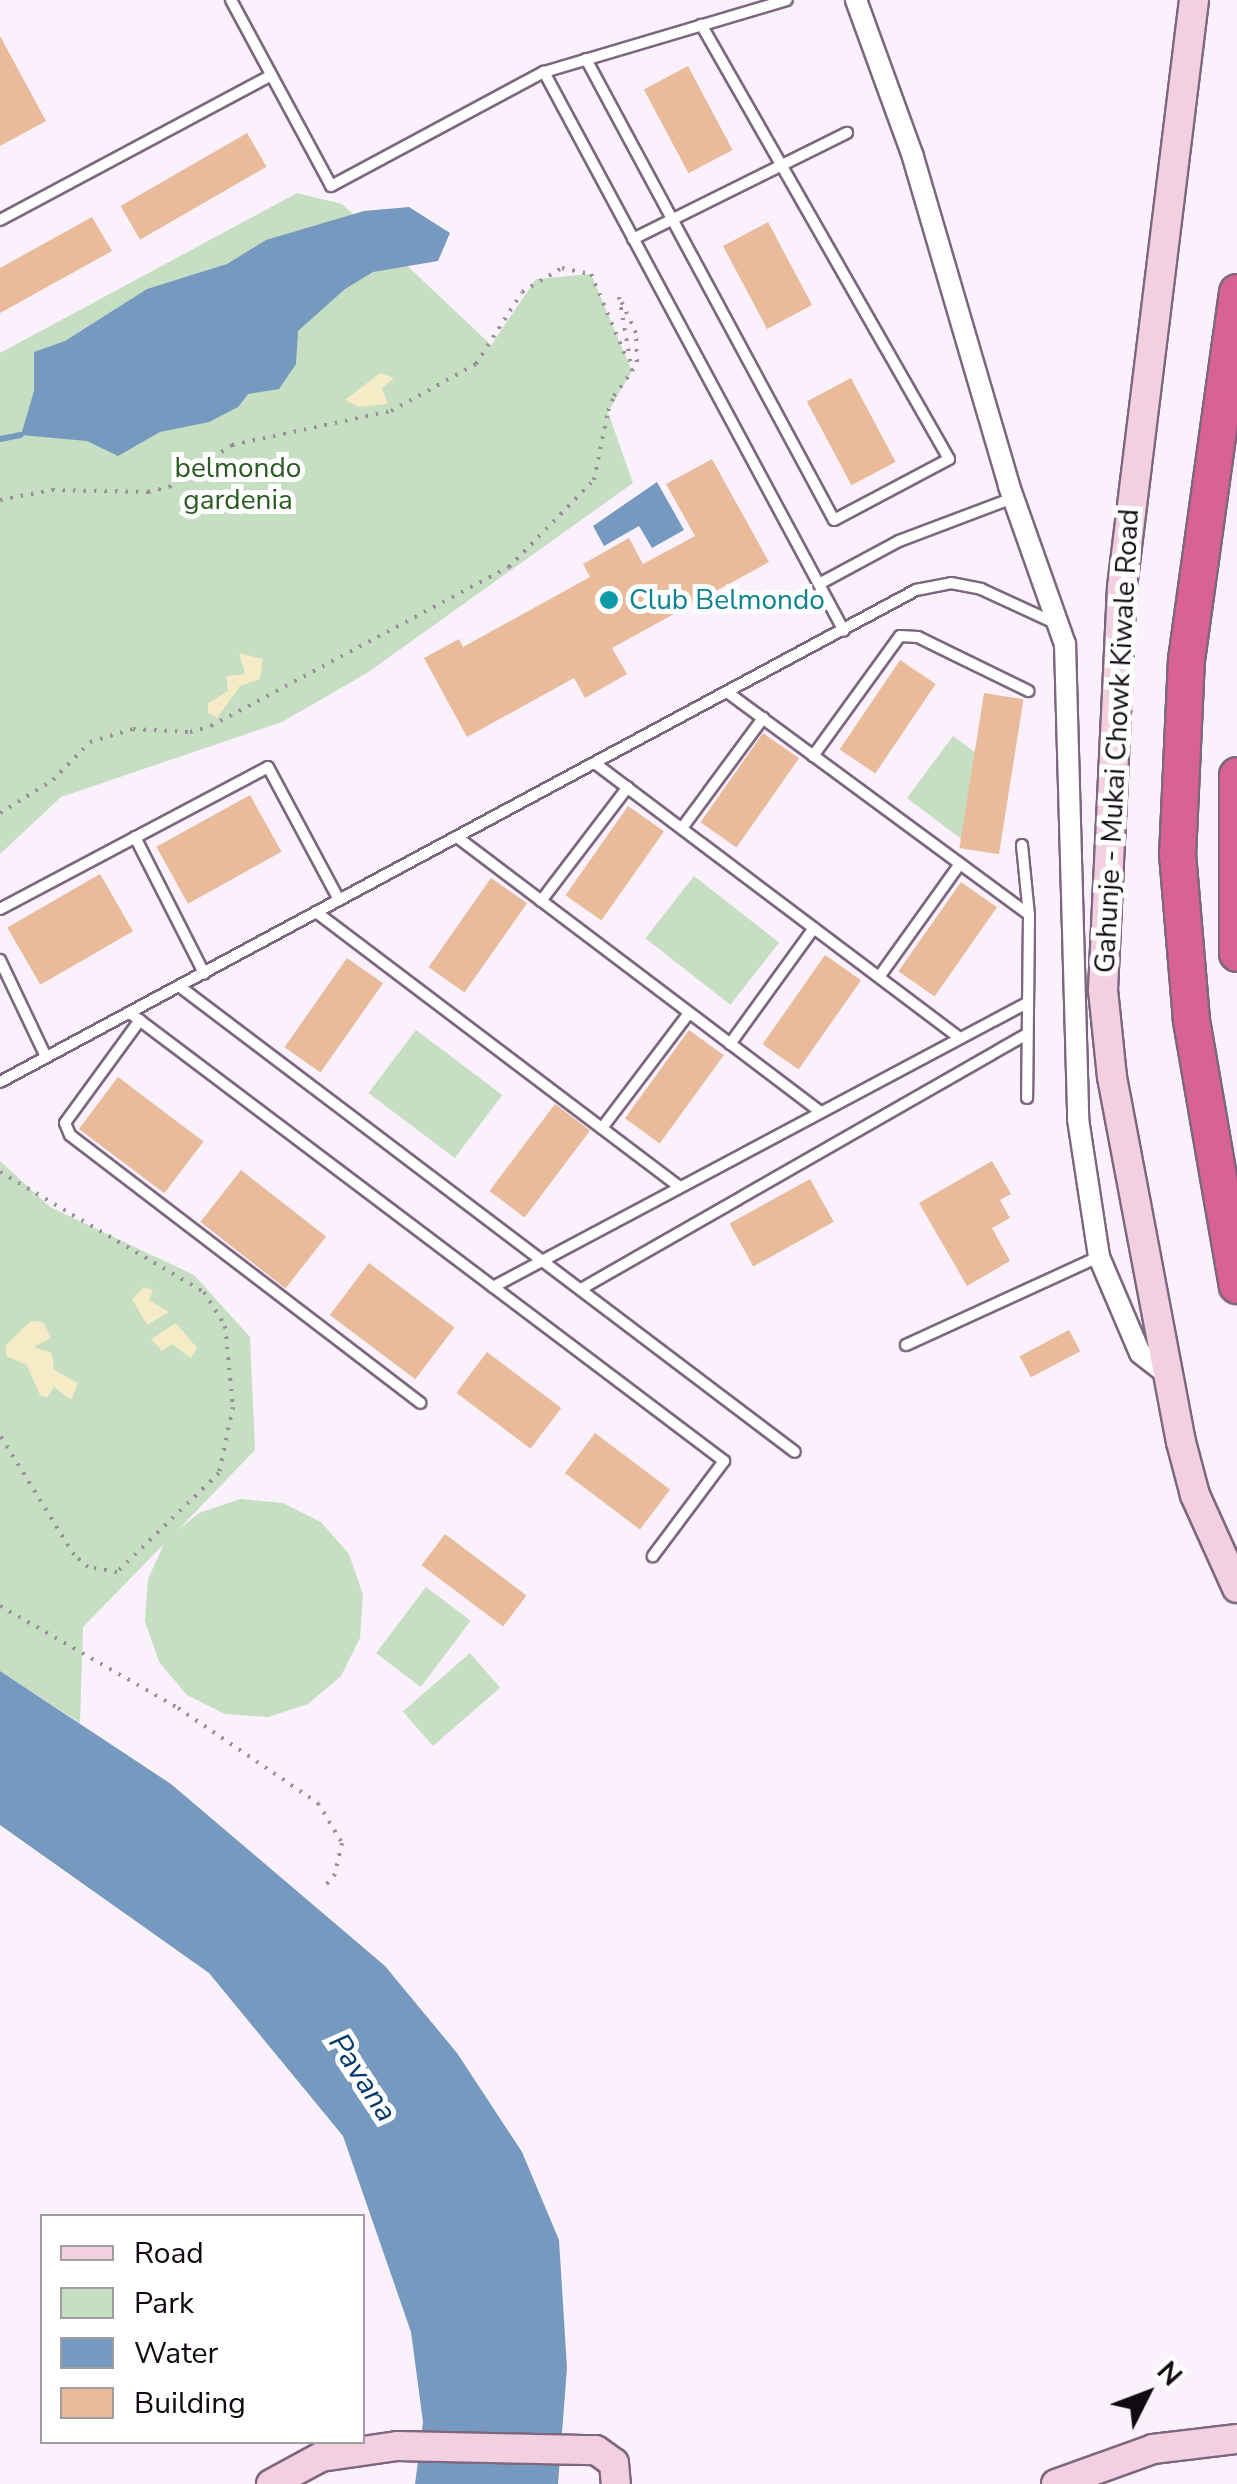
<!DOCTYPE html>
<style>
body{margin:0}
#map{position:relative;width:1237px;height:2484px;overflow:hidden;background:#fbf1fc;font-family:"Nunito Sans",sans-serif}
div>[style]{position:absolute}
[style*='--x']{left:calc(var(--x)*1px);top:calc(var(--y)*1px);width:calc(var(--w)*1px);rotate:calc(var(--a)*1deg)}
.green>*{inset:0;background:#c6dec2;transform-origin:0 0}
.sand>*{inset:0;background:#f5ebc6}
.water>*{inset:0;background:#7699bf}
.stream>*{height:6px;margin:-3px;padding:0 3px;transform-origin:3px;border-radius:3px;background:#7699bf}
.building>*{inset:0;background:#eabb9b;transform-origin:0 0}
.path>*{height:4px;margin-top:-2px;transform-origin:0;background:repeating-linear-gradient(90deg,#988f99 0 2.5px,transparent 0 10.5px)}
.roads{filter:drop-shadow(2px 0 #7d667f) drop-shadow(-2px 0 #7d667f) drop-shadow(0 2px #7d667f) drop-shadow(0 -2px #7d667f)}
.lane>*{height:10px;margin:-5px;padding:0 5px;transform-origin:5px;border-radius:5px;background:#fff}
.street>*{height:20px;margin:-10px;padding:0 10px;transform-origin:10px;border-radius:10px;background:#fff}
.secondary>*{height:28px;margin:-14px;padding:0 14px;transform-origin:14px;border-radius:14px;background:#f3d0df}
.highway>*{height:35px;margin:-17.5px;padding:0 17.5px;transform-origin:17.5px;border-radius:17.5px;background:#d76293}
.dots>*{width:28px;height:28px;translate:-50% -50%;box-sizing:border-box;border:5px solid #fff;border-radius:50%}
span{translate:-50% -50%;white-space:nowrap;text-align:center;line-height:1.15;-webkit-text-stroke:10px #fff;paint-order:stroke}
.park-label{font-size:28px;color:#2b5a22}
.culture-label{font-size:28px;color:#0d838f}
.left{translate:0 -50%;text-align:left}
.street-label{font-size:28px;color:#120a13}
.water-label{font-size:30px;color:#01396a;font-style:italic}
.legend{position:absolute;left:40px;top:2214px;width:325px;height:230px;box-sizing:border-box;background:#fff;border:2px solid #a09da1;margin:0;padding:12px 18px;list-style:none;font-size:30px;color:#120a13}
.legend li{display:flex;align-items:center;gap:20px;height:50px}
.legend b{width:50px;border:2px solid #a09da1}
.north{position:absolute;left:1097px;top:2344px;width:100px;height:100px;-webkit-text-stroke:8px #fff;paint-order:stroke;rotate:48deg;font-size:28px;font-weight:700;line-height:40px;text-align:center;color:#120a13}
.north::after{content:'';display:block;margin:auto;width:35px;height:45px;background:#120a13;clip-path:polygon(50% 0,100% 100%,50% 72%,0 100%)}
</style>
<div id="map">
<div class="green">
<i style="clip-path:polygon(297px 193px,342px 204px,491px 345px,536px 279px,591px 274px,632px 371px,608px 412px,633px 483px,367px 673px,282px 722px,61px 797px,0 854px,0 353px)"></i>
<i style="clip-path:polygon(953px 736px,976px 753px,968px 844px,907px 798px)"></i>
<i style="left:694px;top:876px;width:108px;height:79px;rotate:38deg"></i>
<i style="left:416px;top:1030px;width:108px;height:79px;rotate:37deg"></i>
<i style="clip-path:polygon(0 1161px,50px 1207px,194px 1275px,250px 1337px,255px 1450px,178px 1530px,199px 1513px,240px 1499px,283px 1503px,321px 1522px,349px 1554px,363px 1595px,360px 1638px,341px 1676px,308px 1704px,268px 1717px,225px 1714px,187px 1695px,159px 1662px,145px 1621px,148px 1579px,164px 1544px,83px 1627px,80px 1723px,0 1671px)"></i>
<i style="left:426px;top:1587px;width:56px;height:83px;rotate:37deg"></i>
<i style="left:470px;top:1653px;width:46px;height:89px;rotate:49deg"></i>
</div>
<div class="sand">
<i style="clip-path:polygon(380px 373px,394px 378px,382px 388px,388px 404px,359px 407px,345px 400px)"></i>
<i style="clip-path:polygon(239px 653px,263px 659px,260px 679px,240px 686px,217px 718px,208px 713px,208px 703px,228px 691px,226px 676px,245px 674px)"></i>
<i style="clip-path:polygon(144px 1287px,153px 1290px,149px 1300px,169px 1312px,147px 1325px,132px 1299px)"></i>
<i style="clip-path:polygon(31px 1321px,43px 1322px,51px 1338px,34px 1347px,52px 1353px,54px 1370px,78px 1383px,71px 1400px,54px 1387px,47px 1398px,40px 1395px,27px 1365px,6px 1356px,6px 1345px)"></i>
<i style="clip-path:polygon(176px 1323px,197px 1348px,191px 1358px,172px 1344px,162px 1351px,151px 1339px)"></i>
</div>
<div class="water">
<i style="clip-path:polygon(409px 207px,450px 233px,438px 261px,373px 272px,345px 289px,298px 331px,296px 364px,279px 389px,248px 394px,238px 407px,209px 422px,160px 432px,118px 456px,87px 441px,21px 435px,34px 391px,34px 352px,65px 341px,147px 289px,227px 264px,266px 240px,364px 211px)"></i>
<i style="clip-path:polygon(657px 482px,684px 530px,652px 548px,639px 526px,604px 546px,593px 526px)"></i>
<i style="clip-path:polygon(0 1671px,171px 1784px,385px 1966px,457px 2053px,522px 2152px,559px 2240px,567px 2368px,558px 2484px,415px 2484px,423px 2422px,411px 2332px,343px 2136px,209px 1973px,0 1825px)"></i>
</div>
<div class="stream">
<i style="--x:0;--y:439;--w:21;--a:-11"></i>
</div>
<div class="building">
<i style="clip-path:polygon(0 36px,46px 121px,0 146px)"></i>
<i style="left:688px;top:66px;width:95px;height:50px;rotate:62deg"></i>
<i style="left:247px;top:133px;width:39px;height:146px;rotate:60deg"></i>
<i style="clip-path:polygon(92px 217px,112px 251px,0 313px,0 268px)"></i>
<i style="left:768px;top:222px;width:94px;height:51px;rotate:62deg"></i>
<i style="left:851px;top:378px;width:95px;height:50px;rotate:62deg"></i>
<i style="clip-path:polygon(712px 459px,769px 562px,612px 648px,627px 674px,585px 698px,574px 678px,467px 737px,424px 658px,459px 639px,463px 647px,590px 577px,583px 564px,629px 538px,643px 564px,695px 536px,666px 484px)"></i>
<i style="left:900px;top:660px;width:43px;height:108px;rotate:34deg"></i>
<i style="left:984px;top:693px;width:40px;height:157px;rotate:9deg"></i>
<i style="left:763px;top:733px;width:44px;height:109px;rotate:35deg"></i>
<i style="left:250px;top:795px;width:65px;height:107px;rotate:61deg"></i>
<i style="left:628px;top:806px;width:44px;height:109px;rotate:35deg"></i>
<i style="left:100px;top:874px;width:66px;height:107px;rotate:60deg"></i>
<i style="left:491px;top:878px;width:44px;height:109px;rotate:35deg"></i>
<i style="left:961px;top:882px;width:44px;height:109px;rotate:35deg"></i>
<i style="left:825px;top:955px;width:44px;height:109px;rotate:35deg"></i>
<i style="left:347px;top:958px;width:44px;height:109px;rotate:35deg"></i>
<i style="left:689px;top:1030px;width:43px;height:109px;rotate:36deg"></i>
<i style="left:118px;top:1077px;width:107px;height:65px;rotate:37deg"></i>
<i style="left:555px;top:1104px;width:44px;height:109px;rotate:37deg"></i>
<i style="clip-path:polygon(992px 1161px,1011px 1194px,1000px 1200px,1010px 1218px,992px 1228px,1010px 1261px,967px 1286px,919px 1203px)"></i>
<i style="left:241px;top:1170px;width:108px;height:66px;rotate:38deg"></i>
<i style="left:810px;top:1179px;width:49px;height:92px;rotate:61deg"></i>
<i style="left:369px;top:1263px;width:107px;height:65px;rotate:37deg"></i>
<i style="left:1069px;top:1330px;width:24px;height:56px;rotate:62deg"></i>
<i style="left:487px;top:1352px;width:93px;height:51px;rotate:37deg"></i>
<i style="left:595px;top:1433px;width:94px;height:50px;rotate:37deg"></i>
<i style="left:445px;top:1534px;width:102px;height:39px;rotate:37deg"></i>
</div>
<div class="path">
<i style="--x:0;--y:500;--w:53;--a:-10.9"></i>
<i style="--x:52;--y:490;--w:96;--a:1.2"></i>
<i style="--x:148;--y:492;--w:22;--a:-13"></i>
<i style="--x:169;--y:487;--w:76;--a:-33.7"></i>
<i style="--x:232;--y:445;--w:163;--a:-12.1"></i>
<i style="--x:391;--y:411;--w:97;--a:-28.9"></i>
<i style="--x:476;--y:364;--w:85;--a:-57.4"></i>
<i style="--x:522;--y:292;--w:47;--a:-31"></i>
<i style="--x:562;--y:268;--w:30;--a:12"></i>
<i style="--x:591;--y:274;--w:95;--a:67.2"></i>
<i style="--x:0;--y:813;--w:62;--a:-31.9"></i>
<i style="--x:53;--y:780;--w:53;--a:-45.8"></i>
<i style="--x:90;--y:742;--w:45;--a:-16.8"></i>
<i style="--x:133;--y:729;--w:57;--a:3"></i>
<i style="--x:190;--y:732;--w:22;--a:-16"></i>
<i style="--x:211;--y:726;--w:338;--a:-28.1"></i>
<i style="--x:509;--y:567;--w:122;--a:-45.7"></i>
<i style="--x:594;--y:480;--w:70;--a:-78.5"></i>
<i style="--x:608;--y:411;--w:16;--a:-68"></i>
<i style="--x:614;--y:396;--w:31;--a:-54"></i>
<i style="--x:632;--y:371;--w:10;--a:-61"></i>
<i style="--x:637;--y:362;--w:29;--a:-92"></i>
<i style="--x:636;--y:333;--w:40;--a:-115"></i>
<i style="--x:619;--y:297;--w:75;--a:80"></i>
<i style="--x:0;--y:1172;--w:237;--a:30.5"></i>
<i style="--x:204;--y:1292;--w:40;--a:58"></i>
<i style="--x:225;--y:1326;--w:81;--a:84.4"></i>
<i style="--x:233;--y:1407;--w:67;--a:102"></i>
<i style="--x:219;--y:1473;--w:142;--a:135.9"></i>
<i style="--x:117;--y:1572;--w:29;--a:-170"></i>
<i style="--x:88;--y:1567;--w:18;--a:-139"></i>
<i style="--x:74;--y:1555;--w:141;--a:-121.7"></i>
<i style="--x:0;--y:1606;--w:205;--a:29.8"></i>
<i style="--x:178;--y:1708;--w:169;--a:34.2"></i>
<i style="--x:318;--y:1803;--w:47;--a:59"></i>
<i style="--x:342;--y:1843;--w:32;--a:103"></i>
<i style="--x:335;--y:1874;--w:19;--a:129"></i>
</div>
<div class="roads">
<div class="lane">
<i style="--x:231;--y:0;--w:211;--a:61.7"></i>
<i style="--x:331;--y:186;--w:242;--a:-28.2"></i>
<i style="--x:544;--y:72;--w:634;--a:61.78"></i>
<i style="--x:586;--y:59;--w:523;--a:61.72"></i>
<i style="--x:834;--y:520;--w:130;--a:-27.9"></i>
<i style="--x:949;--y:459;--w:500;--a:-119.7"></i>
<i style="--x:544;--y:72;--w:253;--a:-16.5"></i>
<i style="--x:0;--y:220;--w:307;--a:-28.1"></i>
<i style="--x:633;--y:239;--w:239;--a:-26.4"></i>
<i style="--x:819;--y:584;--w:91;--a:-28.3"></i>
<i style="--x:899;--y:541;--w:122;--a:-20.7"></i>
<i style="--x:727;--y:692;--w:375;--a:36.4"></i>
<i style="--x:813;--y:756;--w:148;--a:-54.1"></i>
<i style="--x:900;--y:636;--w:18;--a:3"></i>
<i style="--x:918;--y:637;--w:123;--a:26.1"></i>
<i style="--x:596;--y:764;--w:455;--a:37"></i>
<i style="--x:682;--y:828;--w:137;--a:-53.6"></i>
<i style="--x:135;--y:837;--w:153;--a:63.1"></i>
<i style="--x:457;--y:837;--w:455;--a:37.1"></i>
<i style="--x:1022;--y:845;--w:70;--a:84.3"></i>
<i style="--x:1029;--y:915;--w:183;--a:90.6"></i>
<i style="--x:541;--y:901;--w:143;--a:-52.7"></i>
<i style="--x:0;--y:909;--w:303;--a:-27.9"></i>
<i style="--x:268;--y:767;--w:151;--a:61.9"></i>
<i style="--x:316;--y:912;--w:456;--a:37.1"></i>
<i style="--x:0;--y:960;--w:107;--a:64.6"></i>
<i style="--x:879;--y:977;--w:139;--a:-54.4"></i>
<i style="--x:179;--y:986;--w:772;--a:37.11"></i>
<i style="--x:130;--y:1013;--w:744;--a:37.02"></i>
<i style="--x:724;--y:1461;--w:119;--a:126.8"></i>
<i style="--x:140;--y:1020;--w:127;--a:126.1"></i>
<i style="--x:65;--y:1123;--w:13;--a:67"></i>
<i style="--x:70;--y:1135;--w:441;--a:37.4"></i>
<i style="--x:730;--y:1044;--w:143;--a:-54.1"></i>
<i style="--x:0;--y:1082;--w:1040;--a:-28.24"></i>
<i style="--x:916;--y:590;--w:36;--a:-11"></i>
<i style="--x:951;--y:583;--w:31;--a:11"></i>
<i style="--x:981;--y:589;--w:84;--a:24.7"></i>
<i style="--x:602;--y:1128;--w:144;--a:-52.9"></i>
<i style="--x:493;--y:1287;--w:605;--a:-28.01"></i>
<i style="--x:581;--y:1289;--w:514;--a:-29.76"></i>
<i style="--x:906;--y:1345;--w:211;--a:-24.6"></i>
</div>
<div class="street">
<i style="--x:856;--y:0;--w:167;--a:70"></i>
<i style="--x:913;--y:157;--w:343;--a:73.7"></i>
<i style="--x:1009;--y:486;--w:168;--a:70.5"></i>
<i style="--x:1065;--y:644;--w:475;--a:88.4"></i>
<i style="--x:1078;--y:1119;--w:140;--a:81.3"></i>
<i style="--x:1099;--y:1257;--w:104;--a:66.9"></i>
<i style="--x:1140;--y:1353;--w:34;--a:38"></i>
</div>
<div class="secondary">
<i style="--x:1194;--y:0;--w:591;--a:96.99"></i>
<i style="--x:1122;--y:587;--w:403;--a:92.7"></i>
<i style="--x:1103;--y:990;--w:87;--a:84.1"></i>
<i style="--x:1112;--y:1077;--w:371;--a:79.3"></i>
<i style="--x:1181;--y:1442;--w:55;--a:75.2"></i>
<i style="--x:1195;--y:1495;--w:102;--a:65.7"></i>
<i style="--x:271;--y:2484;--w:57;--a:-28.4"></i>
<i style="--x:321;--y:2457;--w:77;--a:-8.2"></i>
<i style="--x:397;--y:2446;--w:199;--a:1.2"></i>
<i style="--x:596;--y:2450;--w:22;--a:36"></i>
<i style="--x:614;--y:2463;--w:21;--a:85"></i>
<i style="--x:1056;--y:2484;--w:103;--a:-19.8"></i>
<i style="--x:1153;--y:2449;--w:85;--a:-6.8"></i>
</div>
<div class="highway">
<i style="--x:1237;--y:292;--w:370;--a:97.9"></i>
<i style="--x:1186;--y:658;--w:195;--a:92.6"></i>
<i style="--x:1177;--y:853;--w:168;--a:85.2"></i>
<i style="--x:1191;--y:1020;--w:269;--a:80.2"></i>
<i style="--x:1237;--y:775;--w:178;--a:90"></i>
</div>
</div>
<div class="dots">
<i style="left:609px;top:600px;background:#0f9aa8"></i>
</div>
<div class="park-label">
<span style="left:238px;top:484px">belmondo<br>gardenia</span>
</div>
<div class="culture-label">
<span class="left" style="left:629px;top:600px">Club Belmondo</span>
</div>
<div class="street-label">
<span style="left:1117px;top:741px;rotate:-87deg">Gahunje - Mukai Chowk Kiwale Road</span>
</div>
<div class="water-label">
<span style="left:362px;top:2078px;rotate:57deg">Pavana</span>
</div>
<ul class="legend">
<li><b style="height:12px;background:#f3d0df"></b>Road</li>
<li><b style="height:28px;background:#c6dec2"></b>Park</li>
<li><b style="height:28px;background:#7699bf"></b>Water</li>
<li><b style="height:28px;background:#eabb9b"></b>Building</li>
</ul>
<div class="north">N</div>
</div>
